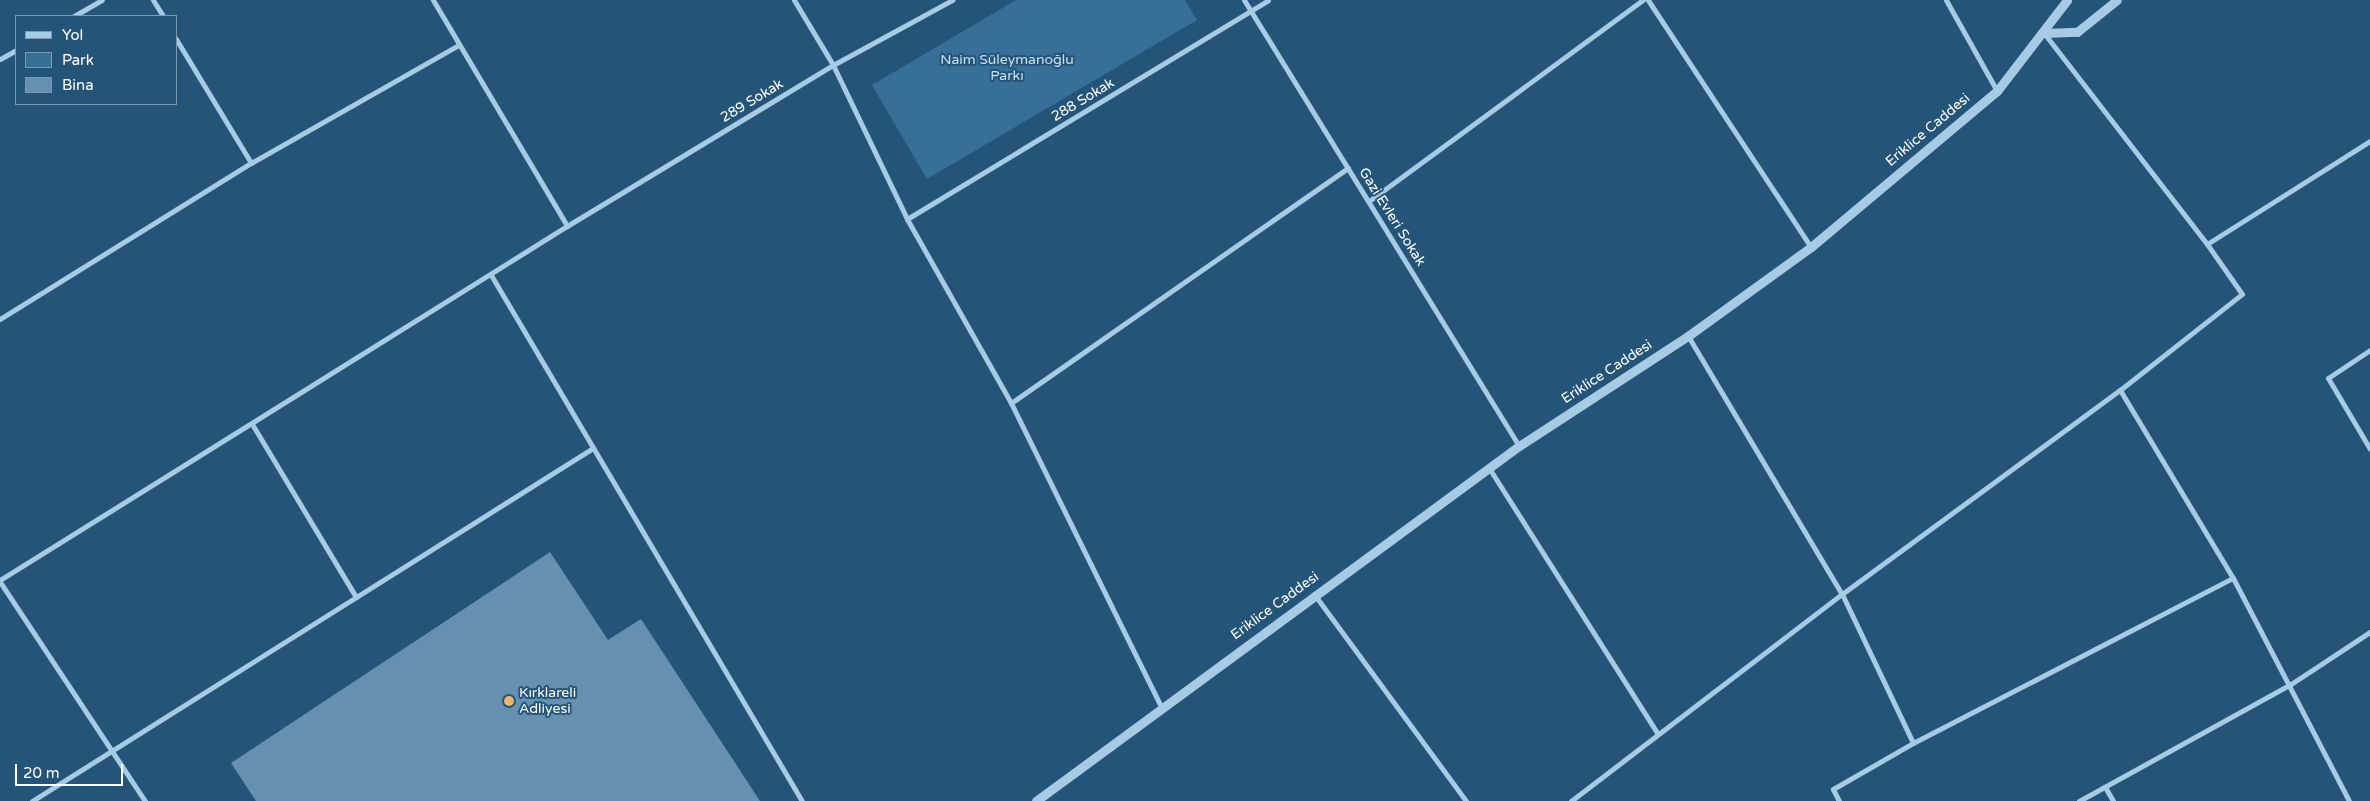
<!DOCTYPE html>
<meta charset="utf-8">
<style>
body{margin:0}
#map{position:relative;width:2370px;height:801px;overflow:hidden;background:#245579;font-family:"Varela Round",sans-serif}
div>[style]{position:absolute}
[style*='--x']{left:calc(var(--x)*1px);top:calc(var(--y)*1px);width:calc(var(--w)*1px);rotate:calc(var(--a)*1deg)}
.green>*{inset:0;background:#376f97}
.building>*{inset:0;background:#6590af}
.minor>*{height:5px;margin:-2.5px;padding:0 2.5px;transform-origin:2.5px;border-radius:2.5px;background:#a6cbe4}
.tertiary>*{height:9px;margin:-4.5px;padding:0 4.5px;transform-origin:4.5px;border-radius:4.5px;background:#a6cbe4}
.dots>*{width:14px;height:14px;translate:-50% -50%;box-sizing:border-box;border:2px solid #245579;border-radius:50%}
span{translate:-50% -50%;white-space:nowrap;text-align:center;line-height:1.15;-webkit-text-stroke:4px #245579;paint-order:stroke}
.park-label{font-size:14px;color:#c8e2f3}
.street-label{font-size:14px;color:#fff}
.poi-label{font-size:14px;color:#fff}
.left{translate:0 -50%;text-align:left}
.legend{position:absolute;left:15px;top:15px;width:162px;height:90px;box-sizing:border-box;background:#245579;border:1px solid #7c99af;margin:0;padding:6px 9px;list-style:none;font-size:15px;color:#fff}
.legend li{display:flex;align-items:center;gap:10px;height:25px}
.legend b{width:25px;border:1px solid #7c99af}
.scale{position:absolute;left:15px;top:764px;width:108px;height:22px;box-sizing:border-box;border:2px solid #fff;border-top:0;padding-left:6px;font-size:15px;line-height:18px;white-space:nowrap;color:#fff;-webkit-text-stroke:4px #245579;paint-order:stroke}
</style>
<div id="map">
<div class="green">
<i style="clip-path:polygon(1016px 0,1185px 0,1197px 20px,927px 179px,872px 85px)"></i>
</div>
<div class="building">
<i style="clip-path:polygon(550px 552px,608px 640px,641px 619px,760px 801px,256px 801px,231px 763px)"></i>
</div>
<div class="minor">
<i style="--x:153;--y:0;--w:19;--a:58"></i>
<i style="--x:433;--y:0;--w:263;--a:59.3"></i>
<i style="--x:794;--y:0;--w:76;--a:59"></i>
<i style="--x:833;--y:65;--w:171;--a:64.3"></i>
<i style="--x:907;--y:219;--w:211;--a:60.5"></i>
<i style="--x:1011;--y:403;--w:339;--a:63.7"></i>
<i style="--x:1244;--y:0;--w:524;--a:58.34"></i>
<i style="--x:1648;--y:0;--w:296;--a:56.6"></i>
<i style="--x:1946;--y:0;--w:104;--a:60.7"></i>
<i style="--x:74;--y:16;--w:32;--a:-30"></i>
<i style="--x:176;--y:39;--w:145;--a:58.8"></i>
<i style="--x:251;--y:163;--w:239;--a:-29.6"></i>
<i style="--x:0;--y:59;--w:18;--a:-29"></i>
<i style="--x:1369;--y:201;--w:340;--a:-36.3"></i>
<i style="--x:907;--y:219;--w:422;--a:-31.2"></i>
<i style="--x:2207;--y:244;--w:193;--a:-32.3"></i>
<i style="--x:491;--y:275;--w:611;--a:59.41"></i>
<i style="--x:0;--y:319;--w:296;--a:-31.9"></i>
<i style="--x:1688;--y:336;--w:300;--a:59.2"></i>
<i style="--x:1842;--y:594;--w:165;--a:64.5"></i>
<i style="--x:2370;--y:350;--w:50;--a:146.3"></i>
<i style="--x:2328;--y:378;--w:82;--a:59.4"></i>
<i style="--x:2120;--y:390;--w:219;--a:59"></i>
<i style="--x:2233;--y:578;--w:251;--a:62.5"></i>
<i style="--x:1011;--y:403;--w:411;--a:-34.9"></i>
<i style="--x:252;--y:424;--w:202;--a:59"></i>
<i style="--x:1489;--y:468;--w:315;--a:57.6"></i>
<i style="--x:0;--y:580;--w:668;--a:-31.98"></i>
<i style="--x:567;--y:226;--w:311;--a:-31.2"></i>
<i style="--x:833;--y:65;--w:136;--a:-28.6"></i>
<i style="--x:0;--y:582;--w:263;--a:56.5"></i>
<i style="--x:1314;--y:594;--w:257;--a:53.7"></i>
<i style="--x:2105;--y:787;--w:16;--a:60"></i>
<i style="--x:32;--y:801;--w:663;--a:-32.18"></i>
<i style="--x:1571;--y:801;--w:341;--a:-37.4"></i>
<i style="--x:1842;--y:594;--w:345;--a:-36.3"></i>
<i style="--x:2120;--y:390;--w:155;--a:-38.2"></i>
<i style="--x:2242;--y:294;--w:61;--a:-125"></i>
<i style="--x:2207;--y:244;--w:267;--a:-127.7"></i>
<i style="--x:1839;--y:801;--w:13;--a:-117"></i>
<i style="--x:1833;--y:789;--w:92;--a:-29.9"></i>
<i style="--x:1913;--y:743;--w:360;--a:-27.3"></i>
<i style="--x:2079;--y:801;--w:242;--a:-28.9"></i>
<i style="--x:2291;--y:684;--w:95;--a:-33.4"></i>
</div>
<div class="tertiary">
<i style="--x:2044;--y:33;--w:33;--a:-2"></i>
<i style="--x:2077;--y:32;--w:51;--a:-38.7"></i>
<i style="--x:1036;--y:801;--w:599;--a:-36.32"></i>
<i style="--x:1519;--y:446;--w:202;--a:-33.1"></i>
<i style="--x:1688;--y:336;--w:152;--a:-35.9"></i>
<i style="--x:1811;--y:247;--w:243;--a:-40"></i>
<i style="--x:1997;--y:91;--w:115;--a:-52.4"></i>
</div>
<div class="dots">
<i style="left:509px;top:701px;background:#eeb669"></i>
</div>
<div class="park-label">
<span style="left:1007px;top:68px">Naim Süleymanoğlu<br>Parkı</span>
</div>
<div class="street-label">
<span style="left:1083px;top:100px;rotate:-31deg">288 Sokak</span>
<span style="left:752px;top:101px;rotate:-31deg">289 Sokak</span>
<span style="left:1928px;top:130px;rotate:-40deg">Eriklice Caddesi</span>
<span style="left:1392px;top:217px;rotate:58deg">Gazi Evleri Sokak</span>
<span style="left:1607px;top:372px;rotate:-33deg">Eriklice Caddesi</span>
<span style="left:1275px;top:606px;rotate:-36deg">Eriklice Caddesi</span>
</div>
<div class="poi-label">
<span class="left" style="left:519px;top:701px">Kırklareli<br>Adliyesi</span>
</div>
<ul class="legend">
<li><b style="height:6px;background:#a6cbe4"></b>Yol</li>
<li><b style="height:14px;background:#376f97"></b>Park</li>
<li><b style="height:14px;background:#6590af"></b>Bina</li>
</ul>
<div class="scale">20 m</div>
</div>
